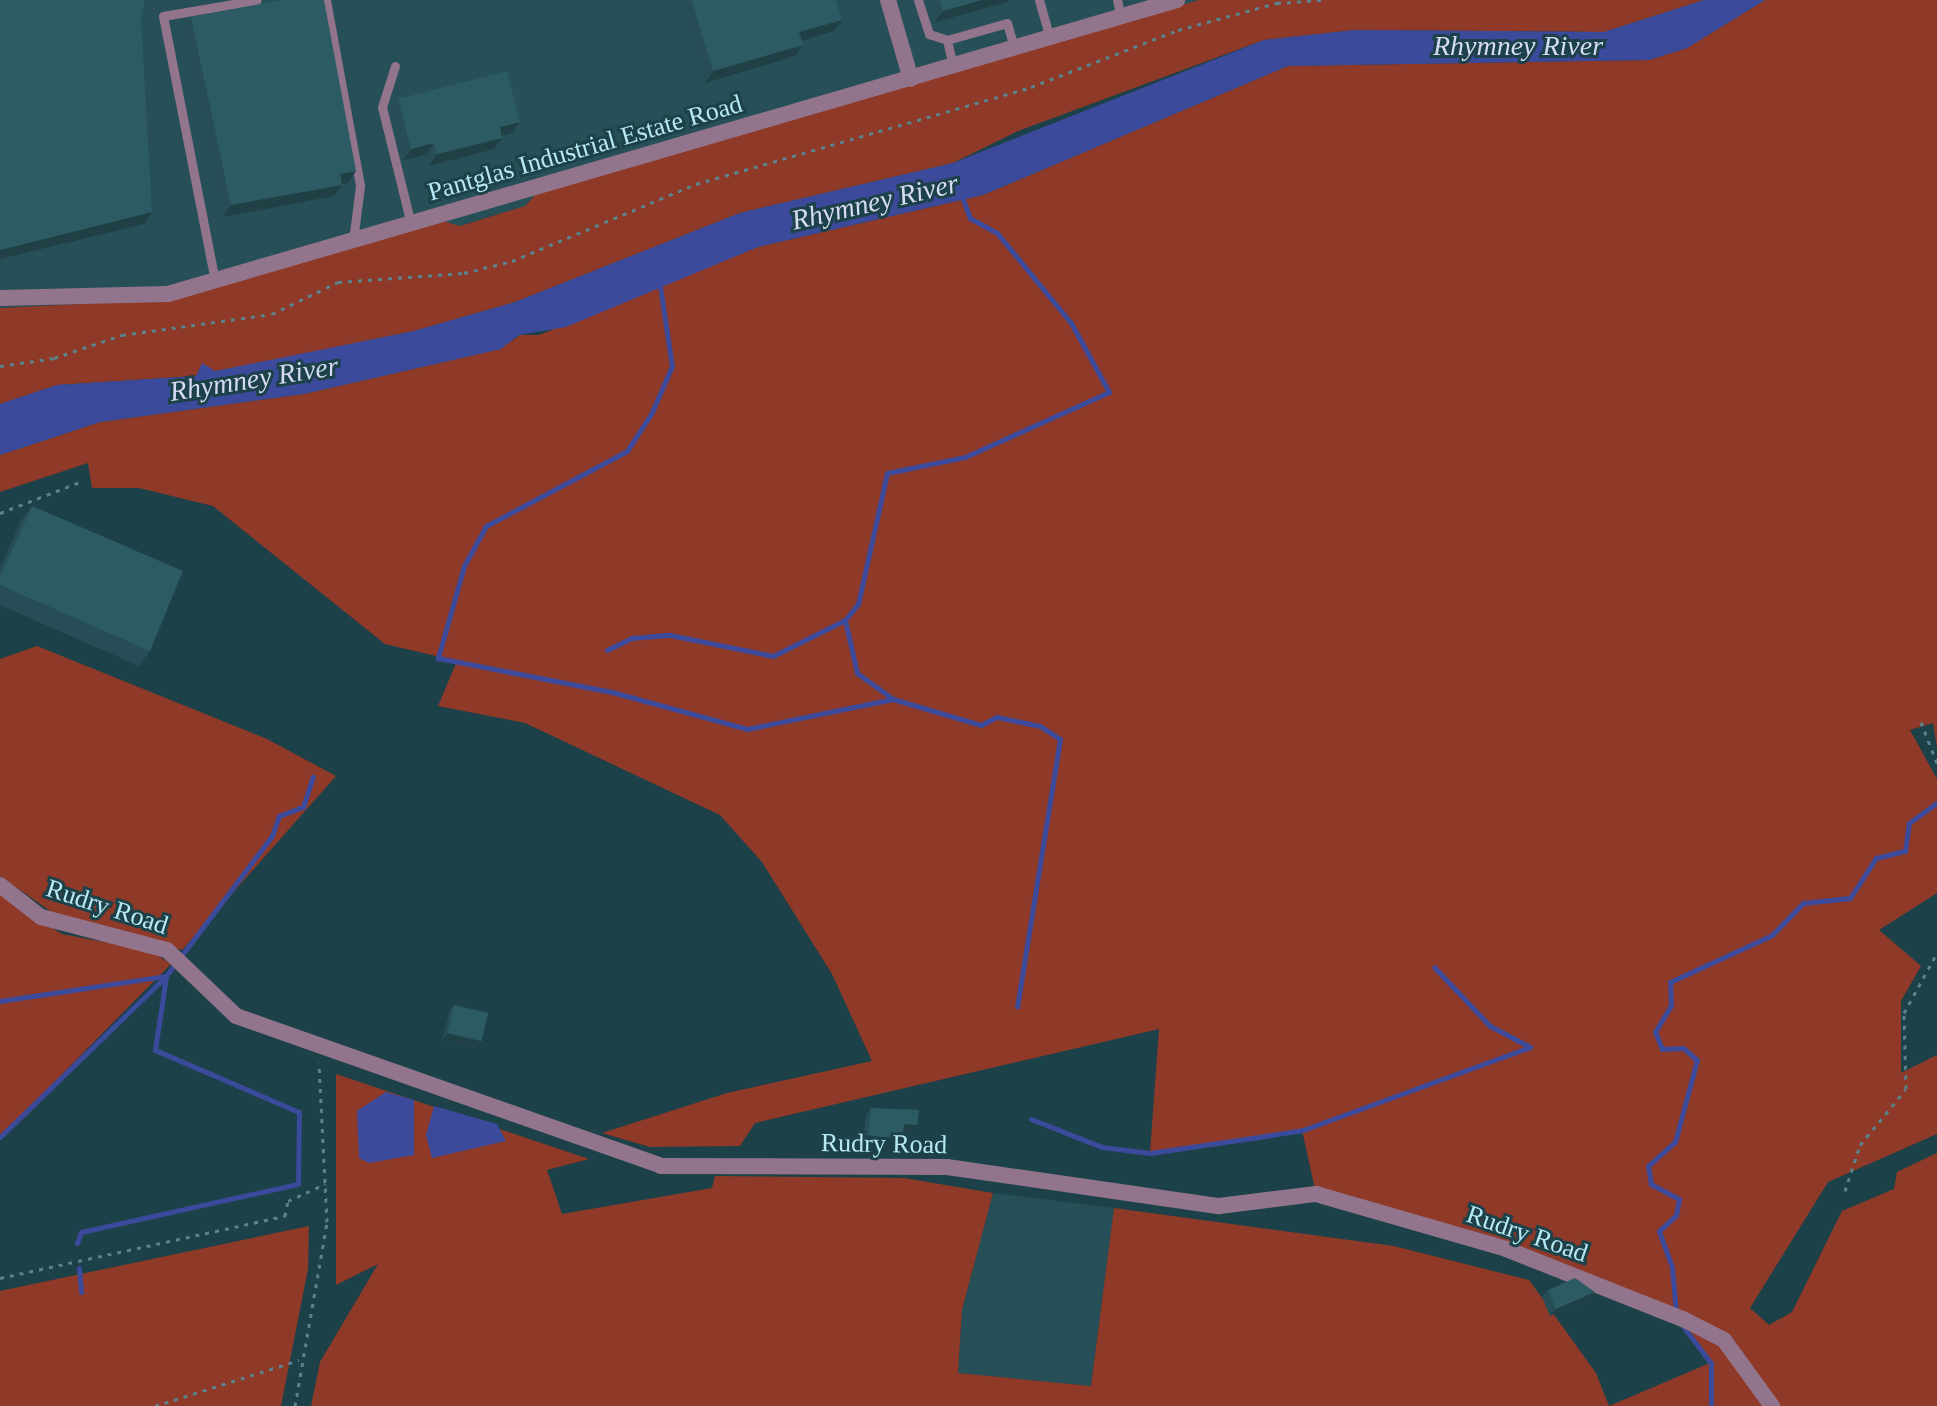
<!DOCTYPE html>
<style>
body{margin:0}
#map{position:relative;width:1937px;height:1406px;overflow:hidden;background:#1d4148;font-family:"Times New Roman",serif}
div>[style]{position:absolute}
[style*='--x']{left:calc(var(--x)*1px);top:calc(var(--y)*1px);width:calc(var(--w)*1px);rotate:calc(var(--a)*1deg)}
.built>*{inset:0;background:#274f58}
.green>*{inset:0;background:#8f3928}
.water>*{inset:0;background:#3c4a9b}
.stream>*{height:5px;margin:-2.5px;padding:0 2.5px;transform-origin:2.5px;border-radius:2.5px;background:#3c4a9b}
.path>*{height:3px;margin-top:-1.5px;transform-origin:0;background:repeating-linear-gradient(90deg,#5a848d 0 4px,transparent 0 10px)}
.lane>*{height:9px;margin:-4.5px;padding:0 4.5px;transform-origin:4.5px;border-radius:4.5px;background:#92758c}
.street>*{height:16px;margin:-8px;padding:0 8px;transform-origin:8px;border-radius:8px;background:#92758c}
.wall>*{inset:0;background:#274e56}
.shaded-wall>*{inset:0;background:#204046}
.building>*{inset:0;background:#2d5b64;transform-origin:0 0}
span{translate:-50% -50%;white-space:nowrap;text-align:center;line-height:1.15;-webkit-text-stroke:6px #1d4148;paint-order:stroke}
.street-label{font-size:26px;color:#b6e9f4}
.water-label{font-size:28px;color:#d4dbf2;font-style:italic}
</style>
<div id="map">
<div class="built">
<i style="clip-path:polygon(0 0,1199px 0,538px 192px,525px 206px,459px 226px,443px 221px,159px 300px,0 308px)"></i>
<i style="clip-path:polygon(993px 1193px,1114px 1208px,1091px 1386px,958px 1373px,962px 1310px)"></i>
</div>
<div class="green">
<i style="clip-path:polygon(1199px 0,1704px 0,1604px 32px,1355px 30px,1264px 40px,1018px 131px,953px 163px,740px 213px,515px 302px,414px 331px,196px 376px,57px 385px,0 404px,0 308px,159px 300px,443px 221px,460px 226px,525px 206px,538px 192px)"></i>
<i style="clip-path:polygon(1765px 0,1937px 0,1937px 748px,1933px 723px,1910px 730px,1937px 779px,1937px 893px,1879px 930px,1921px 966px,1901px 1001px,1901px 1073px,1937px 1055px,1937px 1134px,1828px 1182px,1750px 1308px,1769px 1325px,1792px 1312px,1842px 1211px,1894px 1189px,1897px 1172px,1937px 1153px,1937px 1406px,311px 1406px,320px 1362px,378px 1264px,336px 1285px,336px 1074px,589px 1159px,547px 1170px,562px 1214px,712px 1188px,715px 1176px,904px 1178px,993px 1193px,962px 1310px,958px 1373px,1091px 1386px,1114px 1208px,1394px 1246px,1529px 1280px,1596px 1373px,1609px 1406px,1710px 1363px,1676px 1317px,1496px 1246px,1316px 1194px,1302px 1130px,1150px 1153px,1159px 1029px,755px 1123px,740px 1146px,650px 1147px,602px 1133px,727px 1093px,872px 1061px,832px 974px,762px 862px,720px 815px,525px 723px,438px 706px,457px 661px,385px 644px,213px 506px,139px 488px,92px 488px,88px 463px,0 492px,0 455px,100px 422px,304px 394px,500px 349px,520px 335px,539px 335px,758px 247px,983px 195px,1288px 66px,1649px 60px,1687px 48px)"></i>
<i style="clip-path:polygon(37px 646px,267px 739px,336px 776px,182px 950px,53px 913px,0 876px,0 659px)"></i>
<i style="clip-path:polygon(0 895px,62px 934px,151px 951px,171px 964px,0 1137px)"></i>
<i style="clip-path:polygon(309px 1226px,308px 1269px,281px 1406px,0 1406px,0 1291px)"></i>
</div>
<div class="water">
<i style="clip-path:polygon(1704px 0,1765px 0,1687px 48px,1649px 60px,1288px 66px,983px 195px,758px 247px,566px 327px,519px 335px,501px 349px,304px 394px,100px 422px,0 455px,0 404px,57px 385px,196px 376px,202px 363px,215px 371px,414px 331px,515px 302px,740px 213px,953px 163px,1264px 40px,1355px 30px,1604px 32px)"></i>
<i style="clip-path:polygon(386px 1092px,414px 1100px,414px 1155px,369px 1163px,359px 1158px,357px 1111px)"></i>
<i style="clip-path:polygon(434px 1106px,497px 1124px,506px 1141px,432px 1158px,426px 1135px)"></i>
</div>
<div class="stream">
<i style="--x:660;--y:286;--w:81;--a:81.5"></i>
<i style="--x:672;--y:366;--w:52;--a:113.6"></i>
<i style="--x:651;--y:414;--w:44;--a:123"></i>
<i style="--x:627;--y:451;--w:160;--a:152"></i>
<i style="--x:486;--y:526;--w:46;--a:118.8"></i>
<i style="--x:464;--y:566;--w:96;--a:105.8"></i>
<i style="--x:438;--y:658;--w:177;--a:11.1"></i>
<i style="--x:612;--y:692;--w:140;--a:15.3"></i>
<i style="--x:747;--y:729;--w:149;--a:-11.6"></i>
<i style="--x:893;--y:699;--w:44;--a:-144.2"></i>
<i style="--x:857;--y:673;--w:54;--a:-102.8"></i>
<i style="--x:845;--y:620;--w:21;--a:-51"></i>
<i style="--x:858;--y:604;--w:134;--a:-77.5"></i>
<i style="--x:887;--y:473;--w:80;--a:-11.6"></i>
<i style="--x:965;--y:457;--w:158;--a:-24.3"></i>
<i style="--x:1109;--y:392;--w:79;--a:-118.8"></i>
<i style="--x:1071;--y:323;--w:117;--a:-129.4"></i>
<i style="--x:997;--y:233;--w:31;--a:-151"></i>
<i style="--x:970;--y:218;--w:19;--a:-111"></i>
<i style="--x:607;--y:650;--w:28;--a:-26"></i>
<i style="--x:632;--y:638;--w:38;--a:-5"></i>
<i style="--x:670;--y:635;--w:105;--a:11.5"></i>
<i style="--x:773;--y:656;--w:80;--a:-26.6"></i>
<i style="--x:893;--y:699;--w:92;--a:16.5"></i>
<i style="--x:981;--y:725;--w:18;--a:-27"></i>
<i style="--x:997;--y:717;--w:44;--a:11.8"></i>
<i style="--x:1040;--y:726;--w:24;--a:33"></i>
<i style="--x:1060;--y:739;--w:271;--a:99.1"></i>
<i style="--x:0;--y:1001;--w:168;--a:-8.6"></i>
<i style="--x:166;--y:976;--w:176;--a:-52.9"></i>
<i style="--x:272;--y:836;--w:21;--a:-71"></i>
<i style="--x:279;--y:816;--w:26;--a:-21"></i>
<i style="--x:303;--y:807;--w:32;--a:-72"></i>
<i style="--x:1031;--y:1119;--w:76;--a:21.5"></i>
<i style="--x:1102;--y:1147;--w:48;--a:7.1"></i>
<i style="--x:1150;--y:1153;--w:103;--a:-8.4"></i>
<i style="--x:1252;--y:1138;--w:52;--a:-8.9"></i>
<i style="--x:1303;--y:1130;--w:242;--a:-20.1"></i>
<i style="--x:1530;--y:1047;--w:45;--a:-152.3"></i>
<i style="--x:1490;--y:1026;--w:81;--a:-133.5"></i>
<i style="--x:0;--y:1137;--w:231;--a:-44.1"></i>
<i style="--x:77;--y:1243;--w:12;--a:-70"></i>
<i style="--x:81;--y:1232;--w:222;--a:-12.5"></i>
<i style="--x:298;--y:1184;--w:72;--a:-89.2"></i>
<i style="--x:299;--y:1112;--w:157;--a:-156.7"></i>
<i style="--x:155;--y:1050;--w:75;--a:-81.5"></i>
<i style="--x:79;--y:1268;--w:24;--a:85"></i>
<i style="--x:1676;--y:1312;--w:45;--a:-95.1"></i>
<i style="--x:1672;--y:1267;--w:38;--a:-110"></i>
<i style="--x:1659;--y:1231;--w:23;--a:-43"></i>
<i style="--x:1676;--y:1215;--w:16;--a:-79"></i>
<i style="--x:1679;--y:1199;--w:32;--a:-152"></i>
<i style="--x:1651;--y:1184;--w:18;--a:-99"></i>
<i style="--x:1648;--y:1166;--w:36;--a:-42"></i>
<i style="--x:1675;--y:1142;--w:85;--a:-75"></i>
<i style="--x:1697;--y:1060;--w:18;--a:-139"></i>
<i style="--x:1683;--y:1048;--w:21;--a:177"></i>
<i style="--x:1662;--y:1049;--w:18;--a:-112"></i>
<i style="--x:1655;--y:1032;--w:31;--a:-59"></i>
<i style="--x:1671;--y:1005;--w:23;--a:-92"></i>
<i style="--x:1670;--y:982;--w:112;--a:-24.7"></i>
<i style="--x:1772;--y:935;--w:45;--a:-45.9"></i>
<i style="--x:1803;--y:903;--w:47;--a:-6.1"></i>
<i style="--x:1850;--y:898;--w:48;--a:-57"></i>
<i style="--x:1876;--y:858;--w:30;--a:-14"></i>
<i style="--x:1905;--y:851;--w:28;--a:-82"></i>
<i style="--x:1909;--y:823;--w:34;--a:-36"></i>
<i style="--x:1682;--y:1325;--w:48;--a:52.7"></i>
<i style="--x:1711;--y:1363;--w:43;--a:90"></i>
</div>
<div class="path">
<i style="--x:0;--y:366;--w:55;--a:-8.4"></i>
<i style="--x:54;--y:358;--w:72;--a:-18.7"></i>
<i style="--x:122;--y:335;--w:151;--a:-8"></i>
<i style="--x:272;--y:314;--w:73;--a:-25.9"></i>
<i style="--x:338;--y:282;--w:126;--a:-4.1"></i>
<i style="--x:464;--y:273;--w:49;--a:-14"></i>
<i style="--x:512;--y:261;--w:199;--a:-22.7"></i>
<i style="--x:696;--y:184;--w:349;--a:-16.1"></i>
<i style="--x:1031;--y:87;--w:158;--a:-21.2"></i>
<i style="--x:1178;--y:30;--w:103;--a:-15.3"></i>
<i style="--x:1277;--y:3;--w:45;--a:-3.8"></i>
<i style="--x:0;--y:513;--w:86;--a:-21.2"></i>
<i style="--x:1921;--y:722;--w:44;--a:68.7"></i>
<i style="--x:1845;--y:1191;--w:48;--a:-71.9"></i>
<i style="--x:1860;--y:1145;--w:72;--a:-50.6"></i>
<i style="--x:1906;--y:1089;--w:76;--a:-91.5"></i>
<i style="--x:1904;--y:1013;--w:68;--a:-61.2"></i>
<i style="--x:0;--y:1278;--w:292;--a:-12.3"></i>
<i style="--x:285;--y:1216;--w:15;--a:-79"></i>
<i style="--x:288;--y:1201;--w:41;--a:-24.7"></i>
<i style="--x:155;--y:1406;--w:151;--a:-17.7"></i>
<i style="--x:295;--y:1406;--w:187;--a:-80.1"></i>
<i style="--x:327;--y:1222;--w:160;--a:-92.9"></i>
</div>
<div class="lane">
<i style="--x:326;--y:0;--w:189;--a:79.6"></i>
<i style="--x:360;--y:186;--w:55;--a:97.3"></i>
<i style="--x:918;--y:0;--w:36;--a:72"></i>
<i style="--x:929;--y:34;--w:19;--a:18"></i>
<i style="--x:947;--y:40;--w:27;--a:77"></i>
<i style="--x:1039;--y:0;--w:40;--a:74"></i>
<i style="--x:1117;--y:0;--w:17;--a:77"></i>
<i style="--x:947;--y:40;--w:62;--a:-15.8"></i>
<i style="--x:1007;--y:23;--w:26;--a:74"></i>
<i style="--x:395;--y:66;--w:43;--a:107.6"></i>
<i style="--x:382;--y:107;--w:121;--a:76.1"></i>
<i style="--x:215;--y:281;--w:270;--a:-101.1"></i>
<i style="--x:163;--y:16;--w:95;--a:-9.7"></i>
</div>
<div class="street">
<i style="--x:888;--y:0;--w:82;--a:73.8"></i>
<i style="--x:0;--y:298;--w:168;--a:-1.4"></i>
<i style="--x:168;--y:294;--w:1051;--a:-16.24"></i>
<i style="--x:0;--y:885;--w:52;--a:38"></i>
<i style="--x:41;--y:917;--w:130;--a:14.7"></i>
<i style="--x:167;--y:950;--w:95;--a:43.7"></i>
<i style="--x:236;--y:1016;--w:451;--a:19.4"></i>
<i style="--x:661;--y:1166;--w:286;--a:0.2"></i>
<i style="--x:947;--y:1167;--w:275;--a:8.2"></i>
<i style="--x:1219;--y:1206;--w:98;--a:-7.1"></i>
<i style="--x:1316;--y:1194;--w:198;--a:16.1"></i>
<i style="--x:1506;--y:1249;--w:190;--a:21.6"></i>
<i style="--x:1683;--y:1319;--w:46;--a:27.1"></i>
<i style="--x:1724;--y:1340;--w:82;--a:54"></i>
</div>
<div class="wall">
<i style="clip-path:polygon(680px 0,836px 0,842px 20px,834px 31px,801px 40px,795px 56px,705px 83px)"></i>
<i style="clip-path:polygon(929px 0,1009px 0,1008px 2px,935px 22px)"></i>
<i style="clip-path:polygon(191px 17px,356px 171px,348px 183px,342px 184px,334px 196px,223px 217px,183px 29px)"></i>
<i style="clip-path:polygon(398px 99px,520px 122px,512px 133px,502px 136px,502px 138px,494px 149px,429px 166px,426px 155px,403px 160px,390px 110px)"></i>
<i style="clip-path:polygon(32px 506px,150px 651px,139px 666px,0 605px,0 568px,21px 521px)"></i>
<i style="clip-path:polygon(454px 1005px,477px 1048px,442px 1041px,449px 1013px)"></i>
<i style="clip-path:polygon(871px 1108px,912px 1133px,903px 1132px,896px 1148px,862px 1143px,866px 1116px)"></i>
<i style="clip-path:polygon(1548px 1290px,1589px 1300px,1550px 1316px,1542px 1297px)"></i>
</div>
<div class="shaded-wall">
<i style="clip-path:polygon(982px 0,1009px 0,1008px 2px,935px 22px,943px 11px)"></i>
<i style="clip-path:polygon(842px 20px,834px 31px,791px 44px,799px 32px)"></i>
<i style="clip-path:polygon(803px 45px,795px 56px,705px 83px,713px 71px)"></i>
<i style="clip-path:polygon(520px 122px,512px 133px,492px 138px,500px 127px)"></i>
<i style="clip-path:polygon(502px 138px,494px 149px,429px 166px,437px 154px)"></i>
<i style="clip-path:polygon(434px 143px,426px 155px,403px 160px,411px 149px)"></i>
<i style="clip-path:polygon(356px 171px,348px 183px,332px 186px,340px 174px)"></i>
<i style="clip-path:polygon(342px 185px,334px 196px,223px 217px,231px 205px)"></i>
<i style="clip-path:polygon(152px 212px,144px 224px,0 259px,0 250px)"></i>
<i style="clip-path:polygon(448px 1033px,482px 1041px,477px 1048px,442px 1041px)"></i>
<i style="clip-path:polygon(904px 1124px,917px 1125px,912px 1133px,899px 1131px)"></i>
<i style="clip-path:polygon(868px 1135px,902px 1140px,896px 1148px,862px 1143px)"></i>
<i style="clip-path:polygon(1595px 1292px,1589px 1300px,1550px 1316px,1556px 1309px)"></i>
</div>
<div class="building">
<i style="clip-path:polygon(0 0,145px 0,141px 17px,152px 212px,0 250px)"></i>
<i style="clip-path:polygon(282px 0,324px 0,356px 171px,340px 174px,342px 185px,231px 205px,191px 17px)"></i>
<i style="clip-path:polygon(692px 0,836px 0,842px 20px,799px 32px,803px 45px,713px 71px)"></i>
<i style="clip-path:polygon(940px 0,982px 0,943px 11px)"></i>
<i style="clip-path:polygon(507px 71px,520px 122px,500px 127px,502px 138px,437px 154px,434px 143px,411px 149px,398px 99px)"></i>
<i style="clip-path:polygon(32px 506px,183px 571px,150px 651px,0 585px,0 577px)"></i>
<i style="left:454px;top:1005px;width:35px;height:29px;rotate:13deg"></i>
<i style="clip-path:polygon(871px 1108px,919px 1110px,917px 1125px,904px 1124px,902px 1140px,868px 1135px)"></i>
<i style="clip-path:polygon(1575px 1278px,1595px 1292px,1556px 1309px,1548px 1290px)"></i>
</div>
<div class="street-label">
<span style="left:585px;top:148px;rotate:-16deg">Pantglas Industrial Estate Road</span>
<span style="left:107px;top:907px;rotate:18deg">Rudry Road</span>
<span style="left:884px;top:1144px;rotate:1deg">Rudry Road</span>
<span style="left:1527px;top:1234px;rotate:19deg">Rudry Road</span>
</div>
<div class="water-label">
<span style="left:1518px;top:46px">Rhymney River</span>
<span style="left:875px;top:202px;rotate:-13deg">Rhymney River</span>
<span style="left:254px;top:379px;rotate:-9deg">Rhymney River</span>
</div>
</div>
